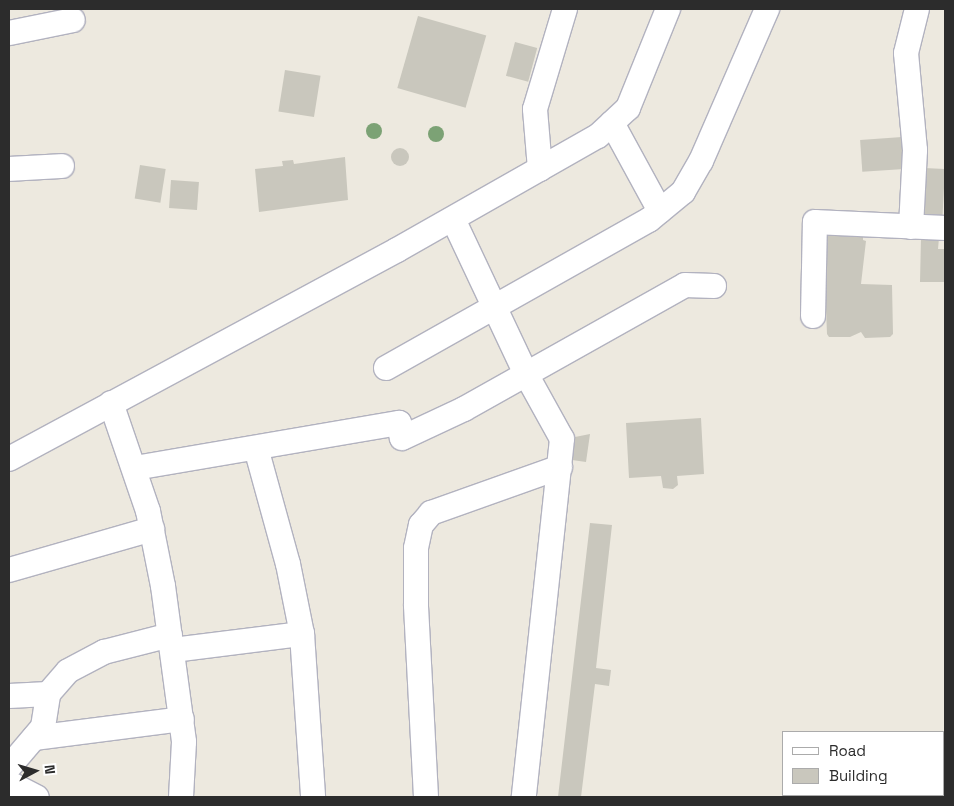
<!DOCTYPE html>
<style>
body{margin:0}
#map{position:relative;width:954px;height:806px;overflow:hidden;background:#ede9df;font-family:"Space Grotesk",sans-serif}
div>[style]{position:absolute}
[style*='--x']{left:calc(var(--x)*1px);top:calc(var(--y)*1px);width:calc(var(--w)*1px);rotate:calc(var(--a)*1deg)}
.building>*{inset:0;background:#c9c7bd;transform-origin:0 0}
.round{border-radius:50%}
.roads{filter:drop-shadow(1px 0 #b2b2bf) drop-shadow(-1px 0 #b2b2bf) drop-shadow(0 1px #b2b2bf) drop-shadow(0 -1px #b2b2bf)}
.minor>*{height:24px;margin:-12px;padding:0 12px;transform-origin:12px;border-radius:12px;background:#fff}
.trees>*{width:16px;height:16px;margin:-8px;border-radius:50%;background:#7ca275}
span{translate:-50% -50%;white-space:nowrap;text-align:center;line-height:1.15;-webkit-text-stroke:4px #fff;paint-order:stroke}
.frame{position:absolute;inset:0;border:10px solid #2c2c2c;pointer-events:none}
.legend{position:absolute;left:782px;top:731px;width:162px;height:65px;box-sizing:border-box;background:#fff;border:1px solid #ababab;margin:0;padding:6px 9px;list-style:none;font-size:15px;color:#2c2c2c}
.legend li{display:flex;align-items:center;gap:10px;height:25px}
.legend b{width:25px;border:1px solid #ababab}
.north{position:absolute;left:10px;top:746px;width:50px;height:50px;-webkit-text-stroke:4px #fff;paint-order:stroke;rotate:84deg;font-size:14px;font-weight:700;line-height:20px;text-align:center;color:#2c2c2c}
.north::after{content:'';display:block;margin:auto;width:18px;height:22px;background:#2c2c2c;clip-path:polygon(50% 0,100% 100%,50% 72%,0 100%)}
</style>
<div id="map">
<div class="building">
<i style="left:418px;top:16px;width:71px;height:75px;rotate:16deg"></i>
<i style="left:515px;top:42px;width:23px;height:35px;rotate:15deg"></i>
<i style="left:285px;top:70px;width:36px;height:42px;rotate:9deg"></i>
<i style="left:902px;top:137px;width:32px;height:42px;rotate:86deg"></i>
<i class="round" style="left:391px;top:148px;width:18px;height:18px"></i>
<i style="clip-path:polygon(345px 157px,348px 200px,259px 212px,255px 169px,283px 166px,282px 161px,293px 160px,294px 164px)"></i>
<i style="left:140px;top:165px;width:26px;height:34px;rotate:9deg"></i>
<i style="left:924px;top:168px;width:21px;height:46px;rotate:3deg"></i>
<i style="left:171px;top:180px;width:28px;height:28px;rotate:4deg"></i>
<i style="clip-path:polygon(823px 232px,863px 234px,863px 240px,866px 241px,861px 284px,892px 285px,893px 334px,890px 337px,865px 338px,861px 332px,850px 337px,829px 337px,827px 334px)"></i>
<i style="clip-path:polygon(921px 238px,939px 238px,938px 249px,945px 249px,945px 282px,920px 282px)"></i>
<i style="clip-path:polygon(701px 418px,704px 474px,677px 476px,678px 485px,673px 489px,663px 488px,661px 476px,629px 478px,626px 423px)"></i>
<i style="clip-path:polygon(590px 434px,586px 462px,572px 460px,575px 437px)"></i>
<i style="clip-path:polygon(590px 523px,612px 525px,596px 668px,611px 670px,609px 686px,595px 684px,581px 797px,558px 797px)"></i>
</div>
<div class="roads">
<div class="minor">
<i style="--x:9;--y:33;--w:65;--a:-11.5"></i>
<i style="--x:612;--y:123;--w:100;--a:61.4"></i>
<i style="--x:9;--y:169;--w:53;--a:-3.2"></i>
<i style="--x:540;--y:169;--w:60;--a:-94.8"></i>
<i style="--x:535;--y:109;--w:104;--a:-73.3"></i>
<i style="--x:453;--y:219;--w:171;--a:64.8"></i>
<i style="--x:526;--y:374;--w:74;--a:61"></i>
<i style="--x:562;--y:439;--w:360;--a:96.1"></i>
<i style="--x:911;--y:227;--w:77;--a:-87"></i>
<i style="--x:915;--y:150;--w:97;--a:-95.3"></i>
<i style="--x:906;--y:53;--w:45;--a:-76"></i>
<i style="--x:813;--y:316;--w:94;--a:-88.8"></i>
<i style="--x:815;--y:222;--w:130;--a:2.6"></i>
<i style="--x:386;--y:368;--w:302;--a:-29.4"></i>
<i style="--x:649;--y:220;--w:44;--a:-39.5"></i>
<i style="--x:683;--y:192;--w:36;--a:-60"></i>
<i style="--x:701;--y:161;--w:166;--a:-66.5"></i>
<i style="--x:111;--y:403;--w:114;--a:71.1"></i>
<i style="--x:148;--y:511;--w:76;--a:78.7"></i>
<i style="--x:163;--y:586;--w:157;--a:82.3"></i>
<i style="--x:184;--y:742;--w:55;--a:93.1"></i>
<i style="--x:256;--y:448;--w:120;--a:74.6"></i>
<i style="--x:288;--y:564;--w:71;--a:78.7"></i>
<i style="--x:9;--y:459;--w:441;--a:-28.3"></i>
<i style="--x:397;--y:250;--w:231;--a:-29.6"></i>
<i style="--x:598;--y:136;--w:41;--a:-43"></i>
<i style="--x:628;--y:108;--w:107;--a:-68"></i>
<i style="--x:135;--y:468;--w:268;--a:-9.7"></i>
<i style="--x:399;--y:423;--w:15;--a:79"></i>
<i style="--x:402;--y:438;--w:68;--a:-25.1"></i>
<i style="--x:464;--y:409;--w:253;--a:-29.3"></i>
<i style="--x:685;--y:285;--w:29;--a:2"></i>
<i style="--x:9;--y:570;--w:149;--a:-16"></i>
<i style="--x:173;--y:650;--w:130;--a:-7.1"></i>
<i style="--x:302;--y:634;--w:163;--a:86.1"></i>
<i style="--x:9;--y:696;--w:39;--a:-3"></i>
<i style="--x:34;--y:738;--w:149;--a:-7.3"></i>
<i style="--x:9;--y:767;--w:52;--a:-49.6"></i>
<i style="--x:43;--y:727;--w:33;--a:-81"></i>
<i style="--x:48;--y:694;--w:30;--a:-49"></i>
<i style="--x:68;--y:671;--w:41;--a:-27.8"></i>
<i style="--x:104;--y:652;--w:68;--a:-14.4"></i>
<i style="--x:9;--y:783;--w:31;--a:27"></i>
<i style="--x:426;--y:797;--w:192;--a:-93"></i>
<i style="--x:416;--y:605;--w:57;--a:-90"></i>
<i style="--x:416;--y:548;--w:24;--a:-78"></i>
<i style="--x:421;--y:525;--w:16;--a:-50"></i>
<i style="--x:431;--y:513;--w:137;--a:-19.6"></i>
</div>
</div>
<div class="trees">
<i style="left:374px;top:131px"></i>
<i style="left:436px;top:134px"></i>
</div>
<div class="frame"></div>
<ul class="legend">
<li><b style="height:6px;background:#fff"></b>Road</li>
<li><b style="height:14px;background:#c9c7bd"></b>Building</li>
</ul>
<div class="north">N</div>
</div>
